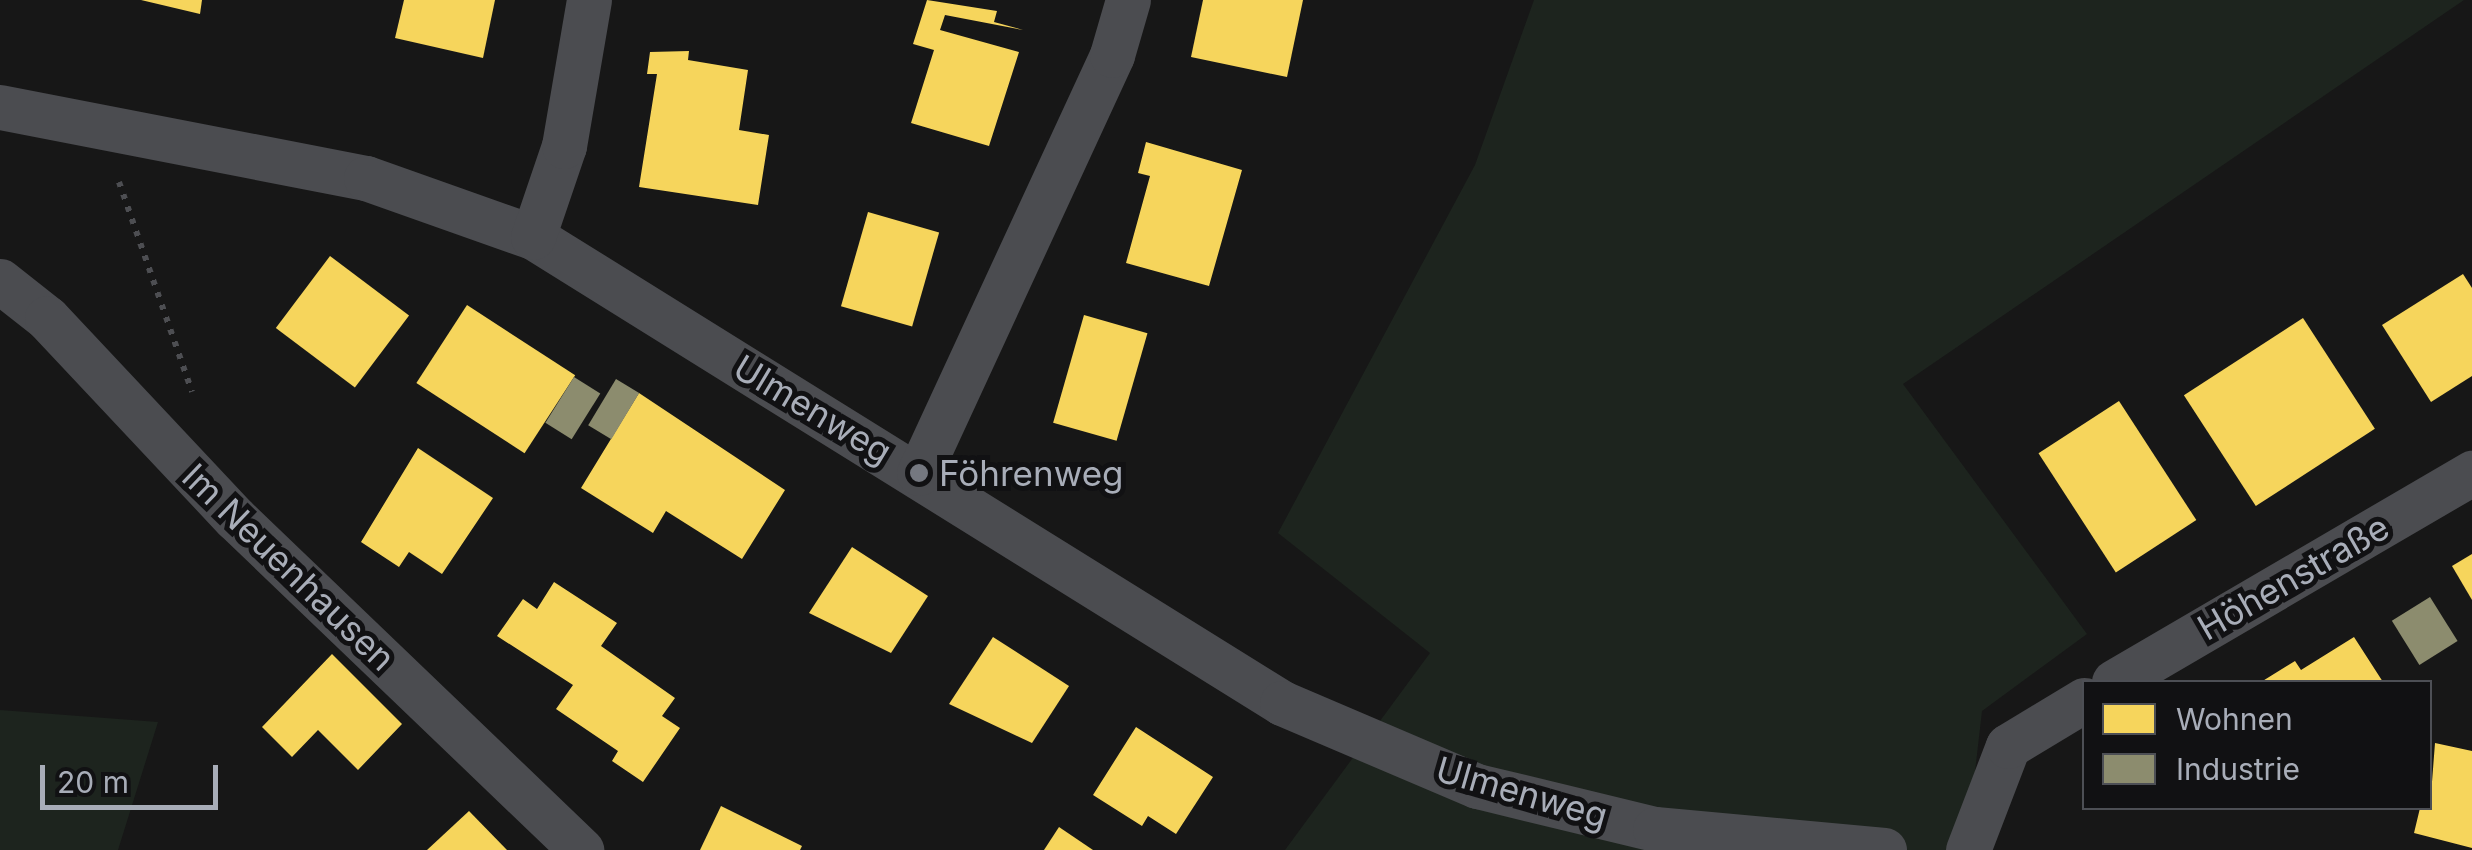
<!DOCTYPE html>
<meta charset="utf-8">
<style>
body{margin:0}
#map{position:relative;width:2472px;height:850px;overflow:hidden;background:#171717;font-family:Inter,sans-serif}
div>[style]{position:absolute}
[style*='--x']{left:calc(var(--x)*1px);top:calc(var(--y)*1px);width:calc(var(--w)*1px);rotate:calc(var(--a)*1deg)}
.green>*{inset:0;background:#1d241e}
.homes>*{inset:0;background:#f6d55c;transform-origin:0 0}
.industry>*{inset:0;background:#8c8c6e;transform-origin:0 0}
.path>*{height:6px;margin-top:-3px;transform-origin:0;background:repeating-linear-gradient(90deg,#4d4e52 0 5px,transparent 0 13px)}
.street>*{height:45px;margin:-22.5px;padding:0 22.5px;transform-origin:22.5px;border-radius:22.5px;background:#4b4c50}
.dots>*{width:28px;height:28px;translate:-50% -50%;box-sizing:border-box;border:5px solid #111113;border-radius:50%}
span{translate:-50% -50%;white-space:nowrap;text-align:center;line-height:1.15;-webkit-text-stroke:10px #111113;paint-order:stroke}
.street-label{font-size:35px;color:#a8adb8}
.poi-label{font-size:35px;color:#a8adb8}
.left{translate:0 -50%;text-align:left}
.legend{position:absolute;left:2082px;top:680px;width:350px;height:130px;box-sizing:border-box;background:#111113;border:2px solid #4d4f55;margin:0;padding:12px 18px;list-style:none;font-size:30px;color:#a8adb8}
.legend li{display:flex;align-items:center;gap:20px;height:50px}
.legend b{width:50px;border:2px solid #4d4f55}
.scale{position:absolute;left:40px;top:765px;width:178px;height:45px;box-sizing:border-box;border:5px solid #a8adb8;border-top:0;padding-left:12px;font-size:30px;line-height:35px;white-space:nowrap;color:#a8adb8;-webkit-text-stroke:8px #111113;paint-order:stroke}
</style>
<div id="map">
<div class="green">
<i style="clip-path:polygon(1534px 0,2464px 0,1903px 384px,2087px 634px,1982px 711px,1966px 850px,1285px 850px,1430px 653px,1278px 533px,1475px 165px)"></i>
<i style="clip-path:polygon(0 710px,158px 722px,118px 850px,0 850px)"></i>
</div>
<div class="homes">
<i style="clip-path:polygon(141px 0,202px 0,200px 14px)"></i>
<i style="clip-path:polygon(404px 0,495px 0,483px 58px,395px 38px)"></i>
<i style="clip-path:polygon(927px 0,997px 11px,994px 22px,1023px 30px,945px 15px,940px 30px,1019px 52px,989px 146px,911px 123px,934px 50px,913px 44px)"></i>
<i style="clip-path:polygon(1203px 0,1303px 0,1287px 77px,1191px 57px)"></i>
<i style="clip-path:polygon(689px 51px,688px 60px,748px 70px,739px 130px,769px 135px,758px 205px,639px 187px,657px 74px,647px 74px,650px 52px)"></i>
<i style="clip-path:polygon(1146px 142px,1242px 170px,1209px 286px,1126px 263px,1150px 176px,1138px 173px)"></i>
<i style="left:868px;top:212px;width:74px;height:98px;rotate:16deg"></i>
<i style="left:330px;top:256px;width:99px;height:90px;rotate:37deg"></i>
<i style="clip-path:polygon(2463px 274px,2472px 288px,2472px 376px,2431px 402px,2382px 325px)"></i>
<i style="left:467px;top:305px;width:129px;height:93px;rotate:33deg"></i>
<i style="left:1084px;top:315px;width:66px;height:112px;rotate:16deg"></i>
<i style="left:2303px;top:318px;width:132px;height:142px;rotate:57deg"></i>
<i style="clip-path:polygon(639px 393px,785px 490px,742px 559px,666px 511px,653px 533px,581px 488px)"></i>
<i style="left:2119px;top:401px;width:142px;height:96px;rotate:57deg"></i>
<i style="clip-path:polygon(418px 448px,493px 498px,442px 574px,409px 552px,399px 567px,361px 542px)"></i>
<i style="clip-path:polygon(852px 547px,928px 596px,891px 653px,809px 613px)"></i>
<i style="clip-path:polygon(2472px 554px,2472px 600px,2452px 566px)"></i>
<i style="clip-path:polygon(554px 582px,617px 623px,601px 646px,675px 698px,662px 716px,680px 728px,643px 782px,612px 761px,618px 751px,556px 709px,573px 685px,497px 636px,523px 599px,537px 609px)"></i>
<i style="clip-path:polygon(993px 637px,1069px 686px,1032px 743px,949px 704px)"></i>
<i style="clip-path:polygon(2354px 637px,2383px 682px,2261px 682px,2295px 661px,2301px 670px)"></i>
<i style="clip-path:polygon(332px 654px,402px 724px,358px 770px,318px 730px,292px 757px,262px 727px)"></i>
<i style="clip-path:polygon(1136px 727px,1213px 777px,1176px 834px,1148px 816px,1142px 826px,1093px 795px)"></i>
<i style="clip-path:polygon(2435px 743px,2472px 751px,2472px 848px,2414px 833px,2420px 808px,2430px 808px)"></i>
<i style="clip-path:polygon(721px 806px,802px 846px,800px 850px,700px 850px)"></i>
<i style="clip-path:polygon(469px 811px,507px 850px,427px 850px)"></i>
<i style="clip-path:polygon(1059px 827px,1093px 850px,1044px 850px)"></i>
</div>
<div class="industry">
<i style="left:574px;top:377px;width:31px;height:54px;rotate:32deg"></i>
<i style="left:616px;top:379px;width:27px;height:54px;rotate:31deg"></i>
<i style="left:2430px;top:597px;width:52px;height:45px;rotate:58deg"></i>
</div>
<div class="path">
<i style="--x:119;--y:182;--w:222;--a:70.8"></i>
</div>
<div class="street">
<i style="--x:0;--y:107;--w:373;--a:11"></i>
<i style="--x:366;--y:178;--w:177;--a:19.5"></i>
<i style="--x:533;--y:237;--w:882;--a:31.89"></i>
<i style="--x:1282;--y:703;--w:212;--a:23.1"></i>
<i style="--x:1477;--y:786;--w:183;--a:13.6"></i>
<i style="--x:1655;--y:829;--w:230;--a:5.2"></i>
<i style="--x:533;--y:237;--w:96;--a:-71.2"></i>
<i style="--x:564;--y:146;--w:148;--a:-80.3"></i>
<i style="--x:0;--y:281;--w:60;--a:38.2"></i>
<i style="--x:47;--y:318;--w:274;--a:46.8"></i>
<i style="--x:235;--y:518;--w:480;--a:43.8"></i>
<i style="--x:919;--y:473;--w:460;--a:-65.2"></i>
<i style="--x:1112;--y:55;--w:57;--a:-73.8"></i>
<i style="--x:2114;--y:682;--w:415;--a:-30.3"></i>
<i style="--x:1968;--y:850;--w:111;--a:-69"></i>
<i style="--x:2008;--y:746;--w:89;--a:-31.2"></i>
</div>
<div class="dots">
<i style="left:919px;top:473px;background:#757880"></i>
</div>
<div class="street-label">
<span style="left:813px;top:409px;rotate:31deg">Ulmenweg</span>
<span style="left:289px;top:567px;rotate:44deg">Im Neuenhausen</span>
<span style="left:2293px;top:577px;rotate:-30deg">Höhenstraße</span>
<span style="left:1522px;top:792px;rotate:16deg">Ulmenweg</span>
</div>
<div class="poi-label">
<span class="left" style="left:939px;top:473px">Föhrenweg</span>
</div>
<ul class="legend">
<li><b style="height:28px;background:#f6d55c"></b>Wohnen</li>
<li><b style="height:28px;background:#8c8c6e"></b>Industrie</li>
</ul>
<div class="scale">20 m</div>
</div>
